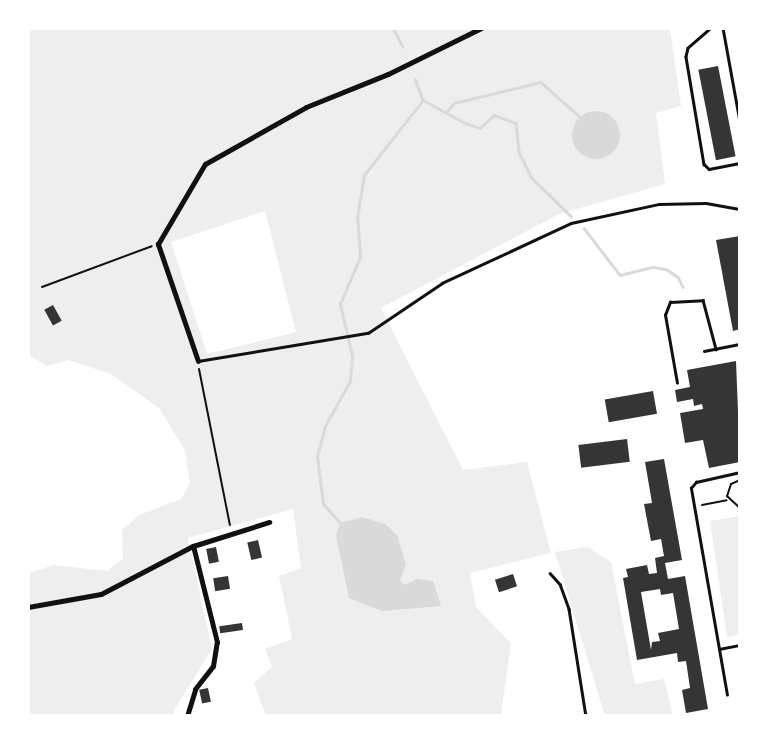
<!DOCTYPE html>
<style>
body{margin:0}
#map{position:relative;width:768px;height:744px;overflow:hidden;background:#fff;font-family:Roboto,sans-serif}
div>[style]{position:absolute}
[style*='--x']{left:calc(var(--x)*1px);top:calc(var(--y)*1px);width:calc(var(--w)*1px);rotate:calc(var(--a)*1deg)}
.green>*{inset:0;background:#eee}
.water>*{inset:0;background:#d9d9d9}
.round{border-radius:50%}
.stream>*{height:2.5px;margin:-1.25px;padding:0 1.25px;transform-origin:1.25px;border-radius:1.25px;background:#d9d9d9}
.building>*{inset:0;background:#353535;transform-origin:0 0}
.path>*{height:2px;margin:-1px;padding:0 1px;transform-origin:1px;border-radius:1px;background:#111}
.service>*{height:2.5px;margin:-1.25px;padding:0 1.25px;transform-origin:1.25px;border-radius:1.25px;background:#111}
.minor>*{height:5px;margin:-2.5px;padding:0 2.5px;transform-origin:2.5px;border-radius:2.5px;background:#111}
span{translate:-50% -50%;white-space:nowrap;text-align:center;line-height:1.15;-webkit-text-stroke:7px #fff;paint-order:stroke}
.frame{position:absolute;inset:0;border:30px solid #fff;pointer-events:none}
</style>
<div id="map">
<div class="green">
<i style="clip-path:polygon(evenodd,28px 28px,670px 28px,681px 106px,656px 113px,665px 184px,559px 214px,381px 308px,463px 470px,527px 462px,551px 553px,470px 573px,476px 607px,511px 643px,501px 716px,266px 716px,254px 683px,272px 667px,265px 649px,292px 639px,279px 576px,301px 568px,293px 509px,188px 538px,212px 649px,174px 710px,175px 716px,28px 716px,28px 573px,54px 565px,107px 571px,123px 559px,122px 530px,139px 515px,181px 499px,190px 483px,185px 450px,159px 408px,111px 374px,68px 360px,47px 366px,28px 355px,28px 28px,265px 211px,296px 332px,207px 354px,171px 242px,265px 211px)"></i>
<i style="clip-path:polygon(740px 516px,740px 634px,727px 637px,710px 521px)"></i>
<i style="clip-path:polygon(587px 547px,611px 562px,635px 684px,664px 679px,673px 716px,605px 716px,555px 552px)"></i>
</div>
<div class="water">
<i class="round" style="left:572px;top:111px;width:48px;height:48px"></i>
<i style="clip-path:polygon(362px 517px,385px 524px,397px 535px,406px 565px,400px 580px,404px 585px,417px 579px,433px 581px,441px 606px,382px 611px,349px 598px,336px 536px,340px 523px)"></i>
</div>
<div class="stream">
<i style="--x:393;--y:28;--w:21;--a:62"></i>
<i style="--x:415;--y:79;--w:22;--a:69"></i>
<i style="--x:423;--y:100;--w:48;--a:28.7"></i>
<i style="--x:465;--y:123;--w:16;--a:18"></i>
<i style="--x:480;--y:128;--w:19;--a:-43"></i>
<i style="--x:494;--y:115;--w:23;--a:20"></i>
<i style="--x:516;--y:123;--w:29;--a:84"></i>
<i style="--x:519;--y:152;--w:28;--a:64"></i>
<i style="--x:531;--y:177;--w:56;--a:44.3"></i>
<i style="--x:446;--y:112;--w:12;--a:-48"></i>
<i style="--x:454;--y:103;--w:89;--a:-13.6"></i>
<i style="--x:541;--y:82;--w:51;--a:41.8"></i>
<i style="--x:584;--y:228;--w:59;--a:52.5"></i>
<i style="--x:620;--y:275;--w:34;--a:-14"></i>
<i style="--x:653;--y:267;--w:13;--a:9"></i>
<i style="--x:666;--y:269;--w:14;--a:34"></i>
<i style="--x:678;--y:277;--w:11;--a:63"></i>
<i style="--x:340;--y:523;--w:25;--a:-132"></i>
<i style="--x:323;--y:504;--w:48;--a:-97.1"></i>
<i style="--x:317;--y:456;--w:31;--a:-75"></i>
<i style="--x:325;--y:426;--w:51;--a:-60.9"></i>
<i style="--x:350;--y:381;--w:25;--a:-85"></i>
<i style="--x:352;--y:356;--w:53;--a:-103"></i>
<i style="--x:340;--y:304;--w:51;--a:-66.9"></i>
<i style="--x:360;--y:257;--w:39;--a:-94"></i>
<i style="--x:357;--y:218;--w:44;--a:-80.8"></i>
<i style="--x:364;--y:175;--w:95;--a:-51.8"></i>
</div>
<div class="building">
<i style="left:718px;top:66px;width:92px;height:20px;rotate:79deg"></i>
<i style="clip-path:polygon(740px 236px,740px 329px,733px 331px,716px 240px)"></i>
<i style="left:53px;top:305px;width:18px;height:10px;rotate:61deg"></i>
<i style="clip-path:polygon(736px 361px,740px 462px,709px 468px,703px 440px,685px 443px,680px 413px,703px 409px,702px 404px,694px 406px,693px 399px,677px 402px,675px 390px,690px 387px,687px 370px)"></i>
<i style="left:653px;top:391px;width:23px;height:49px;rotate:80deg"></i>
<i style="left:627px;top:439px;width:23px;height:49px;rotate:83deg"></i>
<i style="clip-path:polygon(evenodd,664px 459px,682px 560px,665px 563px,668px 579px,685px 576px,708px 709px,686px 713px,682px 690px,690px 688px,686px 661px,678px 662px,677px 653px,637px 660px,623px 578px,628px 577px,626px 569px,647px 565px,649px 574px,657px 573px,655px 558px,664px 556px,661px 539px,651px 541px,644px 504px,652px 503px,645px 462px,664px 459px,660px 589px,661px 595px,673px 593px,679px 629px,658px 633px,660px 641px,652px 642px,651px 650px,641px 592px,660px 589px)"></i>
<i style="left:258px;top:540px;width:18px;height:11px;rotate:77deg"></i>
<i style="left:216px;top:547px;width:15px;height:10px;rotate:79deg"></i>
<i style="left:513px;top:574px;width:13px;height:19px;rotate:72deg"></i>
<i style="left:228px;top:576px;width:13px;height:15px;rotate:81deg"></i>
<i style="left:242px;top:623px;width:7px;height:23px;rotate:82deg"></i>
<i style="left:208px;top:688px;width:14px;height:9px;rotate:78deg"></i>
</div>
<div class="path">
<i style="--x:42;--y:287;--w:117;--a:-20.4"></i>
<i style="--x:199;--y:369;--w:159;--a:78.8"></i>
<i style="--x:740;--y:480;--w:10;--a:156"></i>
<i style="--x:731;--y:484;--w:13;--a:108"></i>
<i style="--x:727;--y:496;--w:18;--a:43"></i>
<i style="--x:702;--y:505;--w:25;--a:-11"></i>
</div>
<div class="service">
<i style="--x:711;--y:28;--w:30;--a:139"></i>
<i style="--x:688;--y:48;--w:9;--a:103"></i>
<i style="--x:686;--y:57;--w:109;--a:80.5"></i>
<i style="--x:704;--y:164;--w:7;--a:45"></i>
<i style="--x:709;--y:169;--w:32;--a:-11"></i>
<i style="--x:723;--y:28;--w:96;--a:79.7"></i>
<i style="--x:704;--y:351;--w:37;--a:-11"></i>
<i style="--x:198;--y:361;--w:172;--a:-9.4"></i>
<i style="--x:368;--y:333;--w:89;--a:-34"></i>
<i style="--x:442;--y:283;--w:142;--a:-24.9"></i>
<i style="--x:571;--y:223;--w:90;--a:-12.2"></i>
<i style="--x:659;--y:204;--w:47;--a:-1.2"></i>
<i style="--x:706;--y:203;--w:35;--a:10"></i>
<i style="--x:677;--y:383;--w:69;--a:-100"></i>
<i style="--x:665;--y:315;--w:14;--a:-69"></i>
<i style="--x:670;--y:302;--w:33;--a:-3"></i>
<i style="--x:703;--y:300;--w:51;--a:75.1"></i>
<i style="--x:550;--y:573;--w:15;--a:48"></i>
<i style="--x:560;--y:584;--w:27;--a:70"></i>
<i style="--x:569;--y:609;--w:108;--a:81"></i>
<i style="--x:719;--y:649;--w:21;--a:-11"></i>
<i style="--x:727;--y:695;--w:210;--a:-99.9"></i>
<i style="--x:691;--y:488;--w:8;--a:-50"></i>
<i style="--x:696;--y:482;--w:45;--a:-12.8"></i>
</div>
<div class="minor">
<i style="--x:198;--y:361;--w:124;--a:-108.9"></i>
<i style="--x:158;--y:244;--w:93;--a:-59.6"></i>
<i style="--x:205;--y:164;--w:116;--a:-29.4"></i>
<i style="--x:306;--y:107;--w:88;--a:-21.9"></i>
<i style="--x:388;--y:74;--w:104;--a:-26.3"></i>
<i style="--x:28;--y:607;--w:74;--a:-10.1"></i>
<i style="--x:101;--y:594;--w:104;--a:-27.6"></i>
<i style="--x:193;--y:546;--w:80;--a:-17.5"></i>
<i style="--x:187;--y:716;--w:28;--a:-73"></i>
<i style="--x:195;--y:689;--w:29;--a:-52"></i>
<i style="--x:213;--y:666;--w:24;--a:-81"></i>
<i style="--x:217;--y:642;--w:99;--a:-104"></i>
</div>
<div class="frame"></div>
</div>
